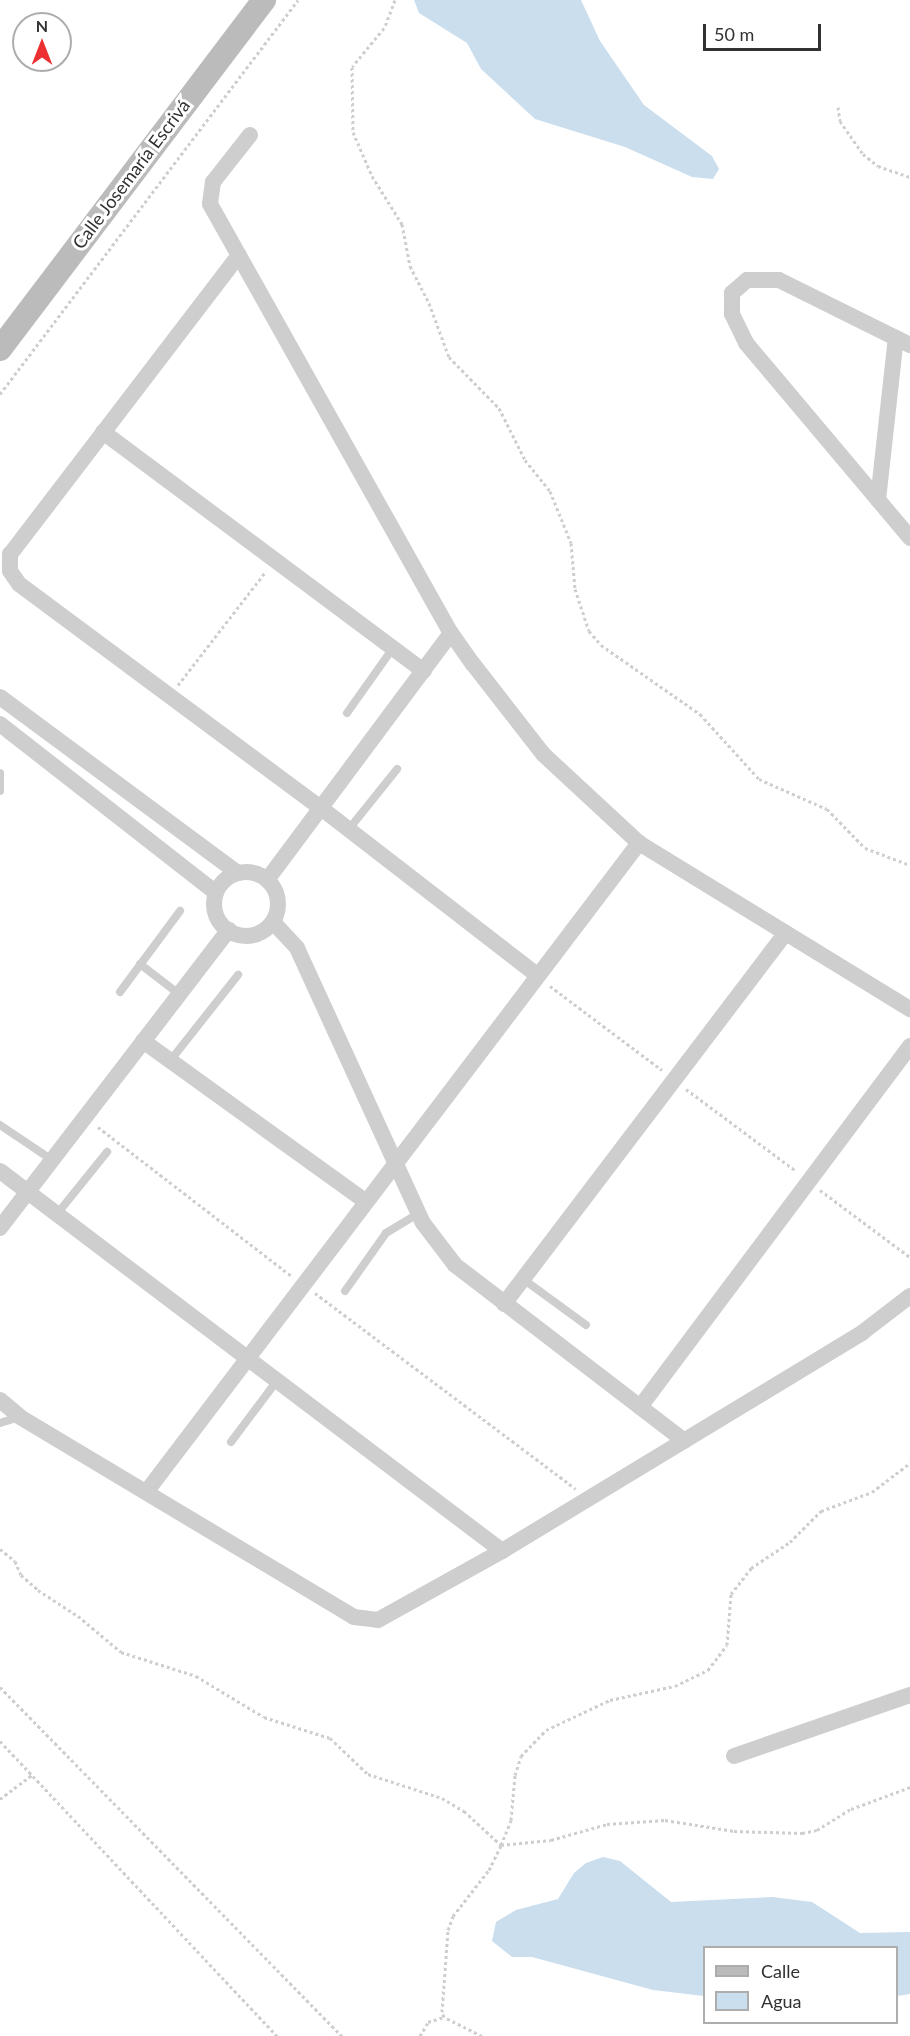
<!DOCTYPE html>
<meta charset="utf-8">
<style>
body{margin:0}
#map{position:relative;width:910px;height:2036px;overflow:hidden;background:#fff;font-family:Lato,sans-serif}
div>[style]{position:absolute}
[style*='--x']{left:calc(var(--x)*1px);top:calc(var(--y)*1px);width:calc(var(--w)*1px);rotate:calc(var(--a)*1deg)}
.water>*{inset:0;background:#cbdeee}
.path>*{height:3px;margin-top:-1.5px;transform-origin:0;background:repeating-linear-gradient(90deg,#cecece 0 3px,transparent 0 6px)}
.lane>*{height:8px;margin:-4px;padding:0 4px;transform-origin:4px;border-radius:4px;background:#cecece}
.street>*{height:16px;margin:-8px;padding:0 8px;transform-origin:8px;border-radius:8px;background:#cecece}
.street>.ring{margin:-8px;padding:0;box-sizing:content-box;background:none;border:16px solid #cecece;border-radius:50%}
.secondary>*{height:24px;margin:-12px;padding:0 12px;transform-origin:12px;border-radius:12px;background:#bbb}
span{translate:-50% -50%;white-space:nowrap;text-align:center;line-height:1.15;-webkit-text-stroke:6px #fff;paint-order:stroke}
.street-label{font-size:18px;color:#313131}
.legend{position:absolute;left:703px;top:1946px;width:195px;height:78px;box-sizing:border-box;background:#fff;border:2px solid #adadad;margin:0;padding:8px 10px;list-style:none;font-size:18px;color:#313131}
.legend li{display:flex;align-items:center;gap:12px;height:30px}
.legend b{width:30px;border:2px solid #adadad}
.north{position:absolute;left:12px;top:12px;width:60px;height:60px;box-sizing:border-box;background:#fff;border:2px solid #adadad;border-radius:50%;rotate:0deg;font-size:16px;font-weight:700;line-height:24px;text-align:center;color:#313131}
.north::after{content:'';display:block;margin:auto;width:21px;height:27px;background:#ec3031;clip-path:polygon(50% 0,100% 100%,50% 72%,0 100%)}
.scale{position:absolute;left:703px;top:24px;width:118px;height:27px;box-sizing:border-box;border:3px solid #313131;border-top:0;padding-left:8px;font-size:18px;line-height:21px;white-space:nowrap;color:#313131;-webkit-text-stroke:4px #fff;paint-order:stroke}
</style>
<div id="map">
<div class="water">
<i style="clip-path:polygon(414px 0,581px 0,600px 41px,644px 105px,712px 156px,719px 169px,713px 179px,692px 177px,625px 147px,535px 119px,481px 69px,467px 43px,419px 13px)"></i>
<i style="clip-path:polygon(603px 1857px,620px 1861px,671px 1902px,773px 1897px,812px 1902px,860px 1933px,910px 1932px,910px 1994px,897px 1996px,896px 1948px,704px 1948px,704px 1996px,653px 1990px,532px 1957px,512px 1957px,492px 1941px,496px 1922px,516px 1910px,558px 1899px,574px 1873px,586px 1863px)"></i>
</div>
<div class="path">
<i style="--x:395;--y:0;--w:30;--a:111"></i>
<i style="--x:384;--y:28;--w:50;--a:129.4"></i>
<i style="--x:352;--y:67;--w:65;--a:89.1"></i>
<i style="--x:353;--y:132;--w:48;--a:66.6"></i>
<i style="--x:372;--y:176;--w:57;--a:58"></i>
<i style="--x:402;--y:224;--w:43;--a:79.2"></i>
<i style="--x:410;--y:266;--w:42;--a:62.8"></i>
<i style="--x:429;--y:303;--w:58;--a:69.7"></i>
<i style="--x:449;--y:357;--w:71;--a:45.6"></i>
<i style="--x:499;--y:408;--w:58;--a:63.4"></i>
<i style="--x:525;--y:460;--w:40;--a:51"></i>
<i style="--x:550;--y:491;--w:56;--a:68"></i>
<i style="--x:571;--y:543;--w:46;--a:85"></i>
<i style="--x:575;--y:589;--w:44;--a:71.6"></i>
<i style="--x:589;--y:631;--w:18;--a:49"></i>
<i style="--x:601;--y:645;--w:121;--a:34.9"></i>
<i style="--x:700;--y:714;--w:88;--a:47.8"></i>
<i style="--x:759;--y:779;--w:74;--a:23.8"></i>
<i style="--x:827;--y:809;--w:54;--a:45.7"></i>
<i style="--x:865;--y:848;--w:48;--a:20.7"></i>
<i style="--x:838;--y:107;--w:14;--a:82"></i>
<i style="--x:840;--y:121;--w:40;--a:55.1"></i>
<i style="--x:863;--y:154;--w:19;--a:39"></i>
<i style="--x:878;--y:166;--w:34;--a:19"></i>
<i style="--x:0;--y:394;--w:494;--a:-52.9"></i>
<i style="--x:178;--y:685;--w:144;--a:-52.3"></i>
<i style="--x:550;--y:986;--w:140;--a:36.9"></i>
<i style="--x:686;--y:1089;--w:137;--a:36.7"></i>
<i style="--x:98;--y:1127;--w:246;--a:37.6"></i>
<i style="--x:820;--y:1190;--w:112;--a:36.7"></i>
<i style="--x:315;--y:1293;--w:326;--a:36.9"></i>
<i style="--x:0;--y:1549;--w:19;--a:39"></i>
<i style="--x:15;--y:1561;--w:15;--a:67"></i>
<i style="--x:21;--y:1575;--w:23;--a:41"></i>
<i style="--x:38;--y:1590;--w:48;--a:33"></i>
<i style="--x:78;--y:1616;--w:56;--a:39.9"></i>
<i style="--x:121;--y:1652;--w:79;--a:17.7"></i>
<i style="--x:196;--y:1676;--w:79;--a:31.1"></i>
<i style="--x:264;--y:1717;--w:69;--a:17.7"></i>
<i style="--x:330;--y:1738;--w:52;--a:43.5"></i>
<i style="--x:368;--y:1774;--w:78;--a:18"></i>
<i style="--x:442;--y:1798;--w:26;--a:31"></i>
<i style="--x:464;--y:1811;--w:50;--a:42.6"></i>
<i style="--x:501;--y:1845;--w:50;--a:-5.7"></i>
<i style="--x:551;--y:1840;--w:58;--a:-15.9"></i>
<i style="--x:607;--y:1824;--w:58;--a:-3.9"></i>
<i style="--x:665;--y:1820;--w:70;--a:9.1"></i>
<i style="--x:734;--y:1831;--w:68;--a:1.7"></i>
<i style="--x:802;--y:1833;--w:15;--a:-11"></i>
<i style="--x:817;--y:1830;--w:40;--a:-32"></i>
<i style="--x:851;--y:1809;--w:63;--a:-20.4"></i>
<i style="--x:0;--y:1687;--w:489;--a:45.6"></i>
<i style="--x:0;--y:1741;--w:405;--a:46.8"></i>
<i style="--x:0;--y:1799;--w:40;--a:-37"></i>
<i style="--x:420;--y:2036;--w:16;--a:-60"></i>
<i style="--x:428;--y:2022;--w:17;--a:-17"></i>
<i style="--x:482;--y:2036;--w:42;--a:-153.4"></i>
<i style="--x:444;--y:2017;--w:5;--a:-112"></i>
<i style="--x:442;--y:2012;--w:82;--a:-85.8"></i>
<i style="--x:448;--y:1930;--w:15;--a:-70"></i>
<i style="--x:453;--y:1916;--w:58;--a:-52"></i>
<i style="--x:489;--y:1870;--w:28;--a:-64"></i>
<i style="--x:501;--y:1845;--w:27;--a:-68"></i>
<i style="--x:511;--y:1820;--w:45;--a:-84.9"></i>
<i style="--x:515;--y:1775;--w:20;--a:-72"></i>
<i style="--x:521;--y:1756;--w:36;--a:-46"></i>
<i style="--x:546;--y:1730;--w:71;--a:-25.1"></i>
<i style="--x:610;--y:1700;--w:66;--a:-12.2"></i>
<i style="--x:675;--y:1686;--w:37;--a:-26"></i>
<i style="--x:708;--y:1670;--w:31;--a:-53"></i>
<i style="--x:727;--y:1645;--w:51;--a:-85.5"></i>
<i style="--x:731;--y:1594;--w:33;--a:-52"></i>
<i style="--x:751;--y:1568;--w:47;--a:-33.7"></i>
<i style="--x:790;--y:1542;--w:44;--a:-45"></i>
<i style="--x:821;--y:1511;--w:54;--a:-20.4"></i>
<i style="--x:872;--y:1492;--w:48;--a:-37.3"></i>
</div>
<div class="lane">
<i style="--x:347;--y:713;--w:80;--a:-54.7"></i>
<i style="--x:0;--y:773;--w:18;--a:90"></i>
<i style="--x:349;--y:829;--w:77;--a:-51.3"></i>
<i style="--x:140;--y:964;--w:49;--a:37.6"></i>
<i style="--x:120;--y:992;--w:101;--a:-53.5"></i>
<i style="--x:170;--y:1061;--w:110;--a:-51.7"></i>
<i style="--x:0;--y:1125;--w:63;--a:33.9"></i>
<i style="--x:57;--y:1214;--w:80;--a:-51.1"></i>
<i style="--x:523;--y:1279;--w:78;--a:36.1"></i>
<i style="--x:345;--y:1291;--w:71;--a:-54.7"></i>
<i style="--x:386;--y:1233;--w:39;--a:-31"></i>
<i style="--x:0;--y:1423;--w:21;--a:-17"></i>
<i style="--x:231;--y:1442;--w:75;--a:-53.1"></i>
</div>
<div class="street">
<i style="--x:250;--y:135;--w:60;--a:128.2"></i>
<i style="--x:213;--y:182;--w:22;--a:98"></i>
<i style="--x:210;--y:204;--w:492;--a:60.7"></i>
<i style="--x:451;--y:633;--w:38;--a:55"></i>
<i style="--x:473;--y:664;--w:114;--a:52.1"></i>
<i style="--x:543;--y:754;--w:131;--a:42.8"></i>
<i style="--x:639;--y:843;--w:318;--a:31.5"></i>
<i style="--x:239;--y:255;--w:377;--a:127.4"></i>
<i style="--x:10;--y:554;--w:17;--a:90"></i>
<i style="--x:10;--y:571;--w:16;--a:55"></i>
<i style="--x:19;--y:584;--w:376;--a:36.6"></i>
<i style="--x:321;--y:808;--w:274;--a:37.7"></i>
<i style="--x:910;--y:345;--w:146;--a:-153.6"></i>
<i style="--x:779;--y:280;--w:32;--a:180"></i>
<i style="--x:747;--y:280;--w:20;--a:139"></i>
<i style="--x:732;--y:293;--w:21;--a:90"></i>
<i style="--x:732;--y:314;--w:32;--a:64"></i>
<i style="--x:746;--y:343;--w:255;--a:49.9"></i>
<i style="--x:103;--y:432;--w:400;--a:36.7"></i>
<i style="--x:878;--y:500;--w:163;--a:-83.7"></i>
<i style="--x:0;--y:697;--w:296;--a:36.5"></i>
<i style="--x:0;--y:724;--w:274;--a:38"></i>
<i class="ring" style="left:214px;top:872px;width:48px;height:48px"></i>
<i style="--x:267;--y:880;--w:308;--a:-53.3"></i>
<i style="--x:273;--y:922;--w:35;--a:47"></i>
<i style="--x:297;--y:948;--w:302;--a:65.4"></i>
<i style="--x:423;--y:1223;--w:53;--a:52.7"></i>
<i style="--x:455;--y:1265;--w:289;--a:37.5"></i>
<i style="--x:143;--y:1041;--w:275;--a:35.8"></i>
<i style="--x:0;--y:1171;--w:630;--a:37.12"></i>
<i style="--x:0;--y:1228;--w:376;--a:-52.5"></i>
<i style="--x:504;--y:1304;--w:466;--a:-52.8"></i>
<i style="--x:0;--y:1400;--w:26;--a:40"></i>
<i style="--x:20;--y:1417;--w:389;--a:30.9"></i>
<i style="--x:354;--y:1617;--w:24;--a:7"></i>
<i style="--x:378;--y:1620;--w:142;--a:-29.1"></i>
<i style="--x:502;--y:1551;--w:422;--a:-31.2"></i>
<i style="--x:863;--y:1332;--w:59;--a:-37.5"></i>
<i style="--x:640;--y:1407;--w:451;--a:-53.2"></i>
<i style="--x:147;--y:1491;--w:814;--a:-52.79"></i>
<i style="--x:734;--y:1756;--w:186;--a:-19.1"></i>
</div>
<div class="secondary">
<i style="--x:0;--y:349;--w:438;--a:-52.9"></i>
</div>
<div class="street-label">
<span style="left:131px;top:174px;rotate:-53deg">Calle Josemaría Escrivá</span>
</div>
<ul class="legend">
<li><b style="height:8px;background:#bbb"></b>Calle</li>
<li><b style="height:16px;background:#cbdeee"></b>Agua</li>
</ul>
<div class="north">N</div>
<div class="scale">50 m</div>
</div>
